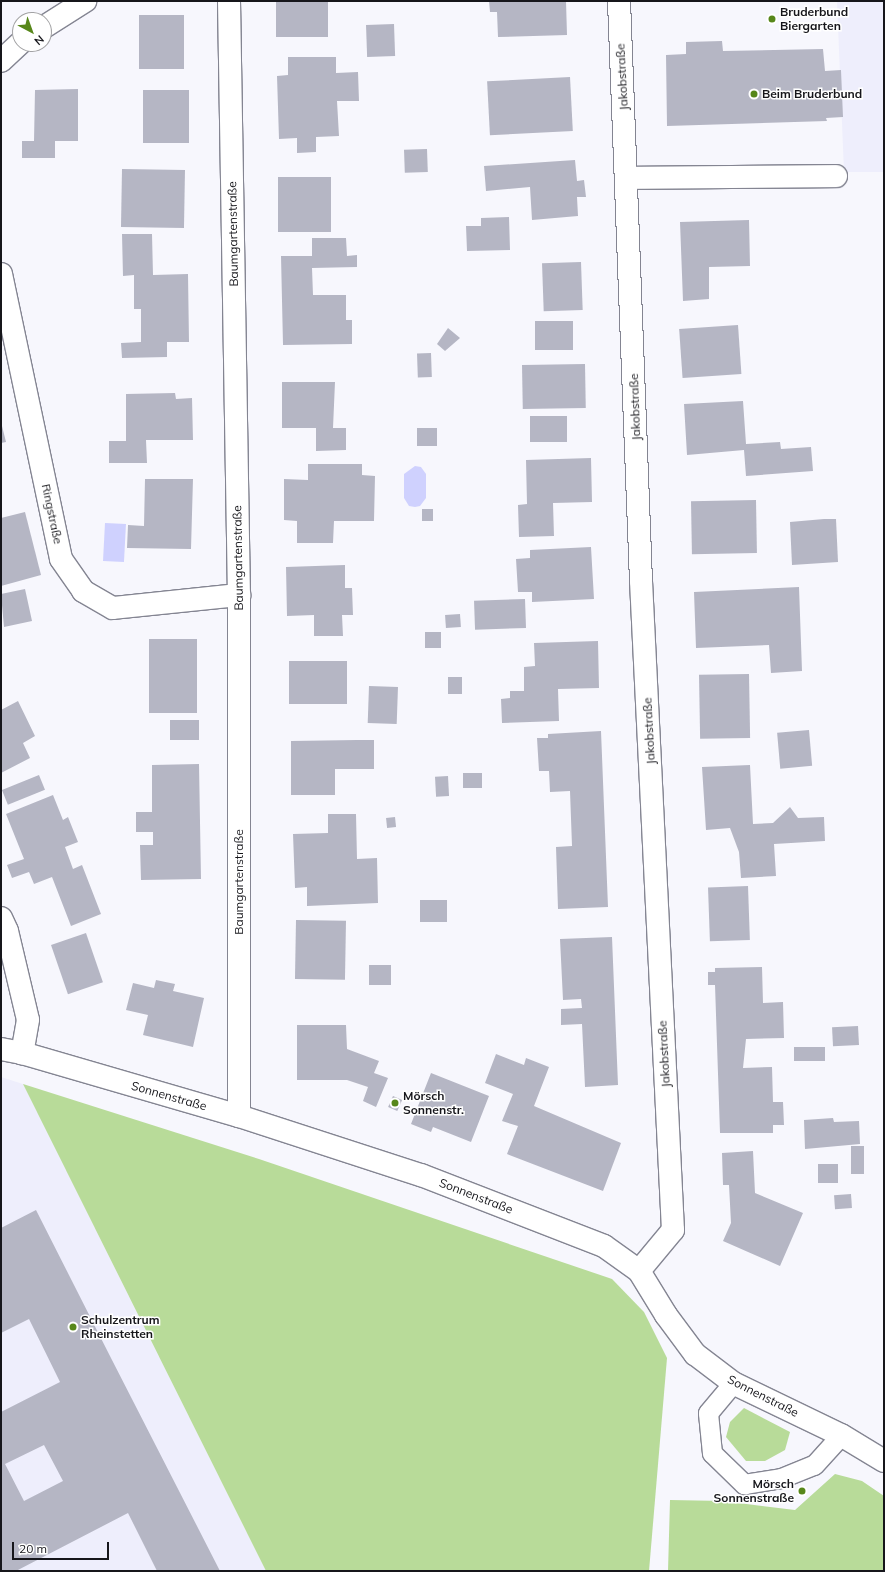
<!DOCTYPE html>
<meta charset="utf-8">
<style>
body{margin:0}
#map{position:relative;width:885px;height:1572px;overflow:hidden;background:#f7f7fd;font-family:Mulish,sans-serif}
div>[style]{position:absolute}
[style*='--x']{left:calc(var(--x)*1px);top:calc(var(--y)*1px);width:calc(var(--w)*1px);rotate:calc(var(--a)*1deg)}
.built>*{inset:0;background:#eeeefc}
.green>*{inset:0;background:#b8db99}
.water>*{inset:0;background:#cfd1fe;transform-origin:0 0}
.building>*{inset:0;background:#b5b6c4;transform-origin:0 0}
.roads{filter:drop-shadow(1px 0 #848592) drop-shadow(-1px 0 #848592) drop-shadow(0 1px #848592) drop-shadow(0 -1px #848592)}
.lane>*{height:19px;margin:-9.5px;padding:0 9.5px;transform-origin:9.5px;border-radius:9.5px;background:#fff}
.street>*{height:22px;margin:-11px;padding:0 11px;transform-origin:11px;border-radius:11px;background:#fff}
.dots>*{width:11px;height:11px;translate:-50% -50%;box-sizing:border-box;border:2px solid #fff;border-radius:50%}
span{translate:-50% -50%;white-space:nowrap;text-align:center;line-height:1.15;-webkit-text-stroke:3px #fff;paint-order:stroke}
.poi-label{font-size:12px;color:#16161b;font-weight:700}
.left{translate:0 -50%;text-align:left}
.right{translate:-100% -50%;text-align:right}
.street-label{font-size:12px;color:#16161b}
.frame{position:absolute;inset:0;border:2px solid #16161b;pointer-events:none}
.north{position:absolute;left:12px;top:12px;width:40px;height:40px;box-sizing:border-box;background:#fff;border:1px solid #a2a2a4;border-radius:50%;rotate:139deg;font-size:11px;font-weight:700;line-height:16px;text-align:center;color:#16161b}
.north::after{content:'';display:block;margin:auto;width:14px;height:18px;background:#57871a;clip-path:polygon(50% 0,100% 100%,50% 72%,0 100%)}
.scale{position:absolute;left:12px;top:1542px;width:97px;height:18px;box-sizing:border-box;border:2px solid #16161b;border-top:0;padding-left:5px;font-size:12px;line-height:14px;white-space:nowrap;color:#16161b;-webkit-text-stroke:3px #fff;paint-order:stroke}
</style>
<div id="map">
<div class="built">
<i style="clip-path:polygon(837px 1px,884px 1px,884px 172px,844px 172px)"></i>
<i style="clip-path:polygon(1px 1077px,23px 1084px,266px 1571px,1px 1571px)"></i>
</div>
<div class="green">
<i style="clip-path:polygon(23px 1084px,259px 1159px,612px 1279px,644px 1312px,667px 1358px,649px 1571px,266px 1571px)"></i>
<i style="clip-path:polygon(744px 1408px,790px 1432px,785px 1450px,765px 1461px,746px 1461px,726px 1437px,730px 1422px)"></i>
<i style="clip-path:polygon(835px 1474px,862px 1481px,884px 1496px,884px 1571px,668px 1571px,670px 1500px,723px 1501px,795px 1510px)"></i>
</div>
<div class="water">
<i style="clip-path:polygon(415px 466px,421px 467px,426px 474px,426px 498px,420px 506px,415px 507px,409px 506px,404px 498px,404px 474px)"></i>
<i style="left:105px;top:523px;width:21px;height:38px;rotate:3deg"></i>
</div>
<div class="building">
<i style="left:276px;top:1px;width:52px;height:36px"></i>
<i style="clip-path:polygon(489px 1px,566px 1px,567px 35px,498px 37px,497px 12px,490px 12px)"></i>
<i style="left:139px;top:15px;width:45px;height:54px"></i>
<i style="left:394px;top:24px;width:32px;height:28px;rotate:88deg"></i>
<i style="clip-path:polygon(722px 41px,723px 51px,823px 49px,825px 71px,841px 70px,843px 117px,826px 118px,827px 121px,667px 126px,666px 55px,686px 54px,686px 42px)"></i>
<i style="clip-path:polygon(288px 57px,336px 57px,336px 73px,358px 72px,359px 101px,337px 101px,339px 136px,316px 137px,316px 152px,297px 153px,297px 138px,279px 139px,277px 76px,288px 75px)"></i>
<i style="left:570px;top:77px;width:54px;height:83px;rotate:87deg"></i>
<i style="clip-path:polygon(78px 89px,78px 141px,55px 141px,55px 158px,22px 158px,22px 141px,34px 141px,35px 90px)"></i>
<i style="left:143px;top:90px;width:46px;height:53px"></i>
<i style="left:427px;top:149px;width:23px;height:23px;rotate:88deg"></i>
<i style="clip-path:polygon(575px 160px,577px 181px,584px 180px,586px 197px,577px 197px,578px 216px,532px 220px,530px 187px,486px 191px,484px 166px)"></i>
<i style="left:122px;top:169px;width:63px;height:58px;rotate:1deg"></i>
<i style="left:278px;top:177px;width:53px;height:55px"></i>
<i style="clip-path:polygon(509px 217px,510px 250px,467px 251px,466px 226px,481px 226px,481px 218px)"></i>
<i style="clip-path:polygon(749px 220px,750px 266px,709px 267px,709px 299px,683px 301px,680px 222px)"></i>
<i style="clip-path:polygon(122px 234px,152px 234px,153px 275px,188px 274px,189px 342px,167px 342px,167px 357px,122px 358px,121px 343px,141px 342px,141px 309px,134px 309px,134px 275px,123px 276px)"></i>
<i style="clip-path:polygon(312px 238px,346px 238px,347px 256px,357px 255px,357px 267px,312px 268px,313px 295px,346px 295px,346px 320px,352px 320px,352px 344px,283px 345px,281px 256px,312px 256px)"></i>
<i style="left:581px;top:262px;width:48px;height:39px;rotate:88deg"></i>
<i style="left:573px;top:321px;width:29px;height:38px;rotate:90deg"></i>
<i style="left:738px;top:325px;width:49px;height:59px;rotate:86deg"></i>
<i style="clip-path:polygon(448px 328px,460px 338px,445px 351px,437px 344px)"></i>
<i style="left:431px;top:353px;width:24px;height:14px;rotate:88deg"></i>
<i style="left:585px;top:364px;width:44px;height:63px;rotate:89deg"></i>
<i style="clip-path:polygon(282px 382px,335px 382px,333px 428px,346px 428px,346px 450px,316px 451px,316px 428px,282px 428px)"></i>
<i style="clip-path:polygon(175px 393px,176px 399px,192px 398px,193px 440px,146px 440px,147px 463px,109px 463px,109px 441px,126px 441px,126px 394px)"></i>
<i style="clip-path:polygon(743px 401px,746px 444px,780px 442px,781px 449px,811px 447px,813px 471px,746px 476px,744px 450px,687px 455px,684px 404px)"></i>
<i style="left:567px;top:416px;width:26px;height:37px;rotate:90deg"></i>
<i style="clip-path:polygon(1px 422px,6px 442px,1px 443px)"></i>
<i style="left:437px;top:428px;width:18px;height:20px;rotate:90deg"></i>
<i style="clip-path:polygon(591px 458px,592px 502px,553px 503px,554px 536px,519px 537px,518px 505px,527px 504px,526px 460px)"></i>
<i style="clip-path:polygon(308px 464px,362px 464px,362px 475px,375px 476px,374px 521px,334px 521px,333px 543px,297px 543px,297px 521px,284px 520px,284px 479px,308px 480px)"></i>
<i style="clip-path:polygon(145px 479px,193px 479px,191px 549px,127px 548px,128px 525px,144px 526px)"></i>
<i style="left:756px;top:500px;width:53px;height:65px;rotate:89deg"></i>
<i style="left:422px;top:509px;width:11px;height:12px"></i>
<i style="clip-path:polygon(25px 512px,41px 575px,1px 586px,1px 518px)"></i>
<i style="clip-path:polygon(824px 519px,836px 519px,838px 562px,792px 565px,790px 522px)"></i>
<i style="clip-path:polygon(591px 547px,594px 599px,532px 602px,532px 592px,518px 592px,516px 559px,530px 558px,530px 550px)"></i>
<i style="clip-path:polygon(345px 565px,345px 588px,352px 588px,353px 615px,342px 615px,343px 636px,314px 636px,314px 615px,287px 616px,286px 567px)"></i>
<i style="clip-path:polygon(799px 587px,802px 671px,771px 673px,769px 645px,696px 648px,694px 592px)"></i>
<i style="clip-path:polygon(25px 589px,32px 621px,4px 627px,1px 594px)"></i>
<i style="left:525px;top:599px;width:29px;height:51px;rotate:88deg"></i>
<i style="left:460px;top:614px;width:13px;height:15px;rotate:86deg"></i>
<i style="left:425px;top:632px;width:16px;height:16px"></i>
<i style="left:197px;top:639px;width:74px;height:48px;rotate:90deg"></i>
<i style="clip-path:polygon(598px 641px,599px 688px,558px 689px,559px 721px,502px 723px,501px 699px,510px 698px,510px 691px,524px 691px,524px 667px,535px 666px,534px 643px)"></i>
<i style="left:347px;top:661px;width:43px;height:58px;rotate:90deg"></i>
<i style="left:749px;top:674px;width:64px;height:50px;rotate:89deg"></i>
<i style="left:448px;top:677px;width:14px;height:17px"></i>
<i style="left:369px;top:686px;width:29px;height:37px;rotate:2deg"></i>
<i style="clip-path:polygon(18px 701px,35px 736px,23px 743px,30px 758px,1px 773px,1px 710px)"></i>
<i style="left:170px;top:720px;width:29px;height:20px"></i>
<i style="left:809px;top:730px;width:36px;height:32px;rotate:85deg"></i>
<i style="clip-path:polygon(601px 731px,608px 907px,558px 909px,556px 847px,572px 846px,570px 791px,550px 792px,549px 771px,539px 771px,537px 738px,548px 738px,548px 734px)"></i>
<i style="clip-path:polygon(357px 740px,374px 740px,374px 769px,335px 769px,335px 795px,291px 795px,291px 741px)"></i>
<i style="clip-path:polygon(199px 764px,201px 879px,141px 880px,140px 845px,153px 845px,153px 832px,136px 832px,136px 812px,152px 812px,152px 765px)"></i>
<i style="clip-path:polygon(750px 765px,753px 824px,773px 823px,790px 807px,798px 818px,824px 817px,825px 841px,774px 844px,776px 876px,741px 878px,739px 852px,730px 828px,706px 830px,702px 767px)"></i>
<i style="left:482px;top:773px;width:15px;height:19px;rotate:90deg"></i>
<i style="left:39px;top:775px;width:16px;height:40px;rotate:68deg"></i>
<i style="left:448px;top:776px;width:20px;height:13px;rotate:87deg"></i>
<i style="clip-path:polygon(53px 795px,63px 820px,68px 817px,78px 842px,65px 847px,73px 869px,82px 865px,101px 914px,71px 926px,52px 877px,34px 884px,29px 872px,12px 878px,7px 865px,24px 859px,6px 814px)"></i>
<i style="clip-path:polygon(328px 814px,356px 814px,357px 859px,377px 858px,378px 903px,307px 906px,307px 887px,295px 888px,293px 834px,328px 833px)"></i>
<i style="left:395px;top:817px;width:10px;height:9px;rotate:84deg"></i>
<i style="left:748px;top:886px;width:54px;height:40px;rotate:88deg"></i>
<i style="left:420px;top:900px;width:27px;height:22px"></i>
<i style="left:296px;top:920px;width:50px;height:59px;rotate:1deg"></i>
<i style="left:86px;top:933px;width:52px;height:37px;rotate:71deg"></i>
<i style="clip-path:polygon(612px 937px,618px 1085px,585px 1087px,582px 1024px,561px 1025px,561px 1009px,582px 1008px,581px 999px,563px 1000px,560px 939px)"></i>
<i style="left:369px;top:965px;width:22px;height:20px"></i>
<i style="clip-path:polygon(762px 967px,763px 1003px,783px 1002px,784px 1038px,746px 1039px,743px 1068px,772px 1067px,773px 1102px,783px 1102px,784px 1125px,773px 1125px,773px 1133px,720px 1133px,715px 985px,708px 985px,708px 972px,715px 972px,715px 968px)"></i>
<i style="clip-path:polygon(156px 980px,175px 984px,173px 991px,204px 998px,193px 1047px,143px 1035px,148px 1015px,126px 1010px,133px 983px,154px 988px)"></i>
<i style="clip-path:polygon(297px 1025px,346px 1025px,347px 1049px,379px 1061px,374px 1073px,388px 1078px,376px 1107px,363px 1101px,368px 1087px,347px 1080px,297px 1080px)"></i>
<i style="left:858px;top:1026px;width:19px;height:26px;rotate:87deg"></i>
<i style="left:825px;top:1047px;width:14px;height:31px;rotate:90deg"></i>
<i style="clip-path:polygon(496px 1054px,524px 1065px,526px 1058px,549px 1067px,534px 1106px,621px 1143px,603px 1191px,507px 1154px,518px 1126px,502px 1121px,513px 1094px,485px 1083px)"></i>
<i style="clip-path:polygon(431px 1073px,489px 1096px,471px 1142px,433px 1127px,431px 1132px,411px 1124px)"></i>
<i style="left:393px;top:1096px;width:10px;height:12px;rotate:24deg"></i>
<i style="clip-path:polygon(833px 1118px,834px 1122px,859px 1121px,860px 1144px,805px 1149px,804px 1120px)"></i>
<i style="left:851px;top:1146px;width:13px;height:28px"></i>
<i style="clip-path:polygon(753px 1151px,755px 1193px,803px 1213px,780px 1266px,723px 1241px,731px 1223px,729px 1185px,723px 1185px,722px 1153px)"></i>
<i style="left:838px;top:1164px;width:19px;height:20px;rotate:90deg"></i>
<i style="left:851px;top:1194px;width:14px;height:17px;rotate:86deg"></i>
<i style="clip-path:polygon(evenodd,36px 1210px,112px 1360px,220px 1571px,157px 1571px,128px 1513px,16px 1571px,1px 1571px,1px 1412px,60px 1382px,29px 1319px,1px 1333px,1px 1228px,36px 1210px,44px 1445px,63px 1481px,24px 1501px,5px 1464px,44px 1445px)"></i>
</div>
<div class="roads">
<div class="lane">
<i style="--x:733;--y:1383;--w:39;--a:130"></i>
<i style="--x:708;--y:1413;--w:40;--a:84.3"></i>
<i style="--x:712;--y:1453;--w:45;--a:44.1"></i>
<i style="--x:744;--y:1484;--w:37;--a:-9"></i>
<i style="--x:781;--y:1478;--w:35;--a:-22"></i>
<i style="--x:814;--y:1465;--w:40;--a:-48"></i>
</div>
<div class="street">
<i style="--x:229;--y:1;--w:594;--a:89.04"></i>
<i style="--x:239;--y:595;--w:521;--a:90"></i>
<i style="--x:619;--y:1;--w:580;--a:87.83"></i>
<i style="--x:641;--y:581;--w:650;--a:87.18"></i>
<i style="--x:673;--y:1230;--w:53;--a:129.7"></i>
<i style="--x:44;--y:27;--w:49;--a:-32.4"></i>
<i style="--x:1;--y:61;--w:26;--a:-43"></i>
<i style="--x:627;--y:178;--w:209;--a:-0.5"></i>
<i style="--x:1;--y:274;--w:291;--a:78.1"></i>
<i style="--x:61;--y:559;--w:39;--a:55"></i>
<i style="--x:83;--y:591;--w:34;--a:30"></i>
<i style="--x:113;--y:608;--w:127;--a:-5.9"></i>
<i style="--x:1;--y:918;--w:14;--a:65"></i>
<i style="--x:7;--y:931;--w:91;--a:76.7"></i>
<i style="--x:28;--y:1020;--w:34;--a:100"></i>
<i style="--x:1;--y:1049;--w:21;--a:11"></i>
<i style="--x:22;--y:1053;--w:226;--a:16.2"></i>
<i style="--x:239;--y:1116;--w:191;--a:18"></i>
<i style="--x:421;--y:1175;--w:196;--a:21.2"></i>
<i style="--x:604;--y:1246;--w:43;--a:35.5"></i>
<i style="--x:639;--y:1271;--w:52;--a:58.5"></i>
<i style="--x:666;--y:1315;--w:49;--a:53.4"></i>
<i style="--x:695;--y:1354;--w:48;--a:37.3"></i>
<i style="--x:733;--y:1383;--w:120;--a:25.7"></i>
<i style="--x:841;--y:1435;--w:50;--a:31.2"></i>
</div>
</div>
<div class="dots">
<i style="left:772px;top:19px;background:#57871a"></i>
<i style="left:754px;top:94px;background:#57871a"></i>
<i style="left:395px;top:1103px;background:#57871a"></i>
<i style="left:73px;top:1327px;background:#57871a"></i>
<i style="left:802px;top:1491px;background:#57871a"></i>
</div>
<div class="poi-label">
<span class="left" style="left:780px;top:19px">Bruderbund<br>Biergarten</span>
<span class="left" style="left:762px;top:94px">Beim Bruderbund</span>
<span class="left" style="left:403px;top:1103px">Mörsch<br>Sonnenstr.</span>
<span class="left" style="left:81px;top:1327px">Schulzentrum<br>Rheinstetten</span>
<span class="right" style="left:794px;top:1491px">Mörsch<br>Sonnenstraße</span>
</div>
<div class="street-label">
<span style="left:622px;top:77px;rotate:-93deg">Jakobstraße</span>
<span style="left:233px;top:234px;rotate:-91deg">Baumgartenstraße</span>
<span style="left:635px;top:407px;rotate:-92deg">Jakobstraße</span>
<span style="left:52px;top:514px;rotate:78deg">Ringstraße</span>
<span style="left:238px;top:558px;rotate:-91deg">Baumgartenstraße</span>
<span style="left:649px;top:731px;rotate:-93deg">Jakobstraße</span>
<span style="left:239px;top:882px;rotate:-90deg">Baumgartenstraße</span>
<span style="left:664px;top:1054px;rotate:-93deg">Jakobstraße</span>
<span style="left:169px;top:1096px;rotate:16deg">Sonnenstraße</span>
<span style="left:476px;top:1196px;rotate:21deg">Sonnenstraße</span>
<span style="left:763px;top:1396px;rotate:27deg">Sonnenstraße</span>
</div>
<div class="frame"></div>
<div class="north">N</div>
<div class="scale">20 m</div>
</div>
